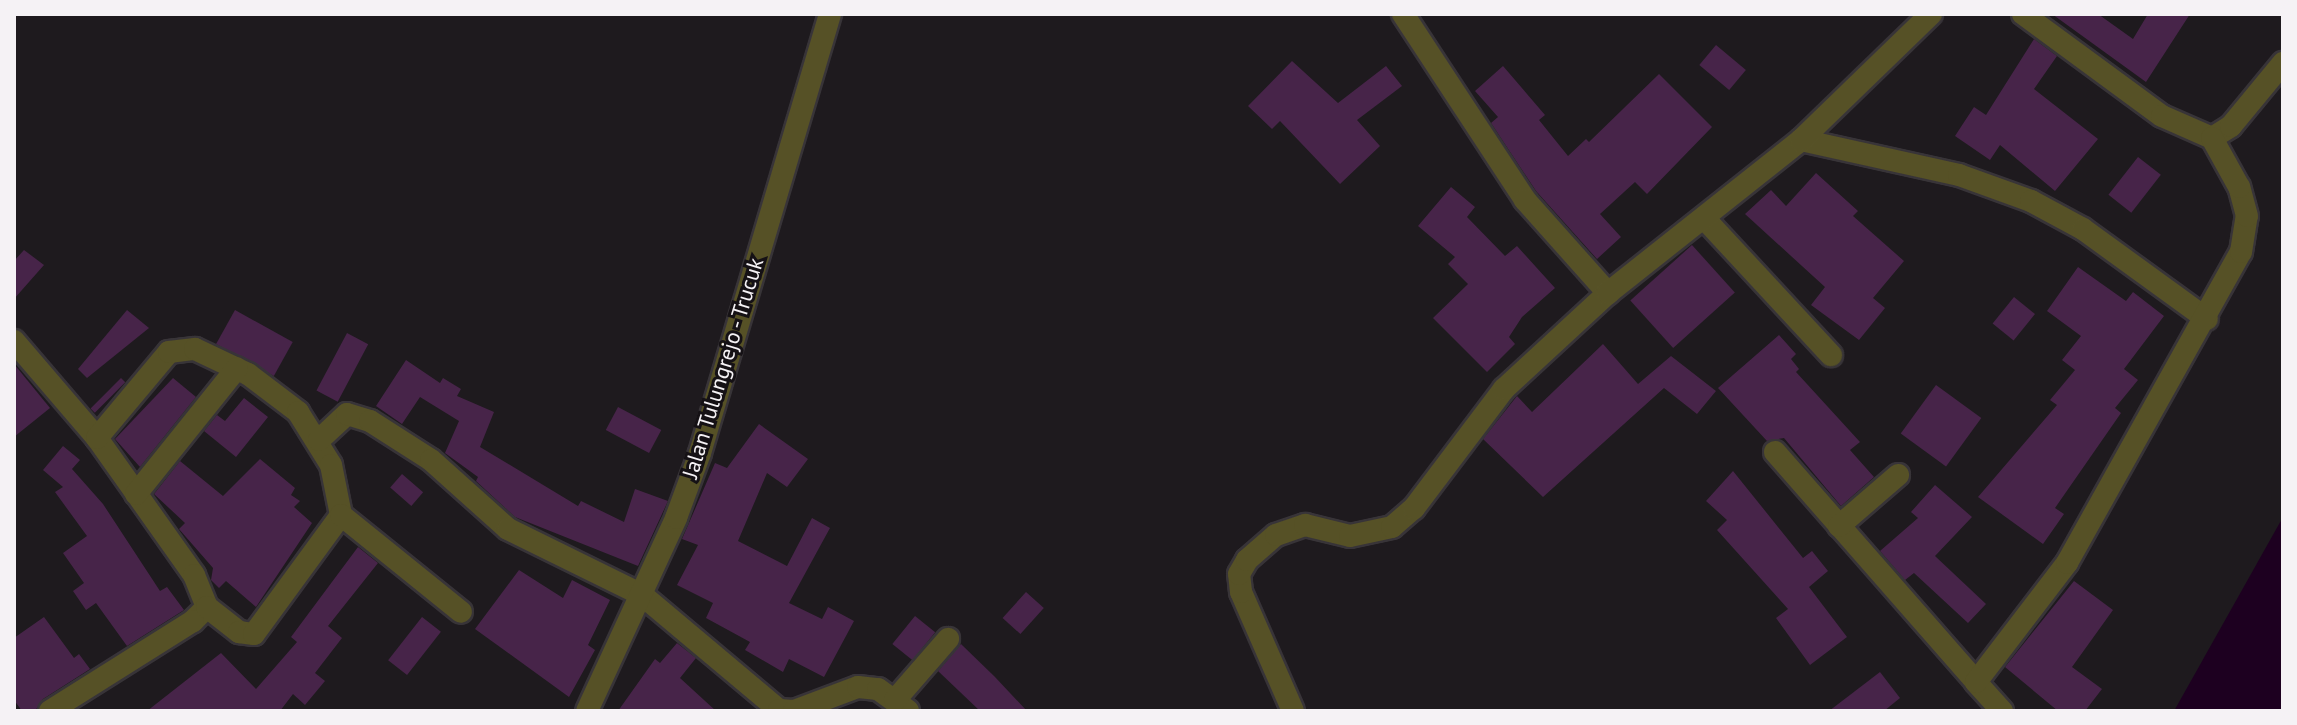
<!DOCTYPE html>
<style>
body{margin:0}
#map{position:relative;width:2297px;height:725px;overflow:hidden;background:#1e1a1e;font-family:"PT Sans",sans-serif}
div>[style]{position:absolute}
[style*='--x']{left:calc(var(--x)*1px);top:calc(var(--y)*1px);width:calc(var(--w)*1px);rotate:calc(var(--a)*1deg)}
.water>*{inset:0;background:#1d0020}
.building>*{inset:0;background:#472449;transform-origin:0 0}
.roads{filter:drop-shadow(2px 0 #383438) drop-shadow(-2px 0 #383438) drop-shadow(0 2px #383438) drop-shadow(0 -2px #383438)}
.minor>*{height:22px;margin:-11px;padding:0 11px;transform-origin:11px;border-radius:11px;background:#565126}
span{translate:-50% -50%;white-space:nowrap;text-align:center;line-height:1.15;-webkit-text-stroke:6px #151115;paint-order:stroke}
.street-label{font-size:22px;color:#f5f2f5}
.frame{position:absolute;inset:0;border:16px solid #f5f2f5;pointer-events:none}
</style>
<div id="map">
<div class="water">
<i style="clip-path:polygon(2283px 517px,2283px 711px,2174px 711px)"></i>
</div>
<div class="building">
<i style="clip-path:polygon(2052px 14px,2098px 14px,2133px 39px,2148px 14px,2190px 14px,2146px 82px)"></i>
<i style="clip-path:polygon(2034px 39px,2057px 56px,2034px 89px,2098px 139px,2055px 191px,2000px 145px,1990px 160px,1955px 136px,1974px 107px,1986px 115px)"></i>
<i style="left:1716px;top:45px;width:39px;height:26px;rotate:40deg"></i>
<i style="clip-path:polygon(1292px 61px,1338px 103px,1386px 66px,1402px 86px,1357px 120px,1380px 146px,1340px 184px,1280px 121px,1272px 129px,1248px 106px)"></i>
<i style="clip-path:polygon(1503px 66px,1545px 115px,1539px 120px,1568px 156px,1586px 139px,1589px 142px,1659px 74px,1712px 127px,1647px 194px,1635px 182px,1600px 214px,1621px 237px,1597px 259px,1536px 191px,1491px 123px,1498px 117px,1475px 91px)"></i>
<i style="left:2138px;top:157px;width:29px;height:48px;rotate:38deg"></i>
<i style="clip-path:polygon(1816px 173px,1858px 211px,1853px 216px,1904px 261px,1873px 298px,1885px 308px,1859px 340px,1811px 305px,1825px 287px,1745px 214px,1771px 190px,1786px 206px)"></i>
<i style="clip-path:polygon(1451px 187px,1475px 207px,1467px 217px,1505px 256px,1517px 246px,1555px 288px,1522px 317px,1509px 337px,1515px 344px,1487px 372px,1433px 318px,1468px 284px,1448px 264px,1455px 257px,1418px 226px)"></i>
<i style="left:1692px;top:245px;width:64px;height:83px;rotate:48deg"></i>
<i style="clip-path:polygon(24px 250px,44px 265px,14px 299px,14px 261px)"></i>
<i style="clip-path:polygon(2078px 267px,2126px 301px,2133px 292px,2164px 316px,2124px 369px,2138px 380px,2115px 408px,2121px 413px,2055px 508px,2064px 514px,2043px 544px,1978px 497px,2057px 405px,2050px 400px,2075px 370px,2062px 360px,2081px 336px,2047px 311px)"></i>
<i style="left:2014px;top:297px;width:27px;height:34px;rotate:39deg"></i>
<i style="clip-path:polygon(127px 310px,149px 328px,87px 378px,78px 369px)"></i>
<i style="left:235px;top:310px;width:66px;height:39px;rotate:29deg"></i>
<i style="left:347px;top:333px;width:24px;height:65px;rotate:28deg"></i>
<i style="clip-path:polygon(1779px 335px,1796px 354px,1791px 359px,1799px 369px,1796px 372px,1860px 442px,1850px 450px,1874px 477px,1841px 506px,1784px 438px,1767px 441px,1718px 388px)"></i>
<i style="clip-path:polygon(1603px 344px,1638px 384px,1671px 356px,1716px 391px,1697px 414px,1664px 388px,1543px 497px,1483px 439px,1517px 396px,1532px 412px)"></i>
<i style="clip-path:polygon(406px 360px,440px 383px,443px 378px,461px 389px,457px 396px,494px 412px,480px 447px,578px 506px,581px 501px,624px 522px,635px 489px,668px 501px,638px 566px,515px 517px,476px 481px,478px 477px,445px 453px,459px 421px,420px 397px,402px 424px,376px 406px)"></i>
<i style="clip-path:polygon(14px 364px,50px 408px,14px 437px)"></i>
<i style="left:121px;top:378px;width:6px;height:43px;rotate:45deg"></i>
<i style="clip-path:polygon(173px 378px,196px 397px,140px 467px,115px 439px)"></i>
<i style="left:1936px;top:385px;width:56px;height:60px;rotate:36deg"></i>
<i style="clip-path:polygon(244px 398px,268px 417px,236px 457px,204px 431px,217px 415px,225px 421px)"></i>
<i style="left:618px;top:407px;width:49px;height:26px;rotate:28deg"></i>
<i style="clip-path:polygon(759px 424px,808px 459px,787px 487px,767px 473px,738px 541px,787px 566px,812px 518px,830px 528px,789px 603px,822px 619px,828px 607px,854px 621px,824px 677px,789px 659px,783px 672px,745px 650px,750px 642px,706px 618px,713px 603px,677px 585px,698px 545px,682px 539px,715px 463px,727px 468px)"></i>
<i style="clip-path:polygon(63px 446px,80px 460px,72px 469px,103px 504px,160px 591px,167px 587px,184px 610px,127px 646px,96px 603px,86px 610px,73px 591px,84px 583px,63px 553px,87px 536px,55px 492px,63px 487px,43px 470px)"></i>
<i style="clip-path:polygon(260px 459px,295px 488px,291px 495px,300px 501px,294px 507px,312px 523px,256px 607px,226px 581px,219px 588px,211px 580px,213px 568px,179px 529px,185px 523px,154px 494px,180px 461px,223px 496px)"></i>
<i style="clip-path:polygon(1733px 471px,1803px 558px,1812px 551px,1828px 571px,1809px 587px,1847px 637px,1810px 665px,1776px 618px,1788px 609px,1717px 530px,1727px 520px,1706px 501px)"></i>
<i style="left:402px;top:474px;width:28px;height:18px;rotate:41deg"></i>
<i style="clip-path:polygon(1935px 485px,1972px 517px,1935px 556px,1986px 604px,1968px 623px,1914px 573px,1905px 580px,1880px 551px,1918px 518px,1911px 512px)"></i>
<i style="clip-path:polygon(358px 547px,378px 563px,328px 626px,342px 638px,315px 673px,325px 681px,305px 705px,293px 694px,280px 711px,147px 711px,221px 653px,256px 689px,297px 642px,291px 637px)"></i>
<i style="clip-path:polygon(519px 570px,563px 598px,572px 580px,610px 600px,588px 645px,595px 650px,569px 697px,475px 629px)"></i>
<i style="clip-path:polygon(2074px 581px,2113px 610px,2072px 667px,2102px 689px,2085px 711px,2058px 711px,2005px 667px)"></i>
<i style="left:1026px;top:592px;width:24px;height:35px;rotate:42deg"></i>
<i style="left:915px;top:616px;width:26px;height:36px;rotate:39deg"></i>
<i style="clip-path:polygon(44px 617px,74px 658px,79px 654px,90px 669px,43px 699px,35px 711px,22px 711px,14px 700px,14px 638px)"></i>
<i style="left:422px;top:617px;width:24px;height:55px;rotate:38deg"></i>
<i style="clip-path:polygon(677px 643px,696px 658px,680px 678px,716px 711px,618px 711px,655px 659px,660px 663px)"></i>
<i style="clip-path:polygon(961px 644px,995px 677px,1027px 711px,980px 711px,938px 671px)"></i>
<i style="clip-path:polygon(1880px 672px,1900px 698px,1884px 711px,1829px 711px)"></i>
</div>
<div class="roads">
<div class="minor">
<i style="--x:1403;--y:14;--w:222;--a:56.7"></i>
<i style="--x:1525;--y:200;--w:125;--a:48.3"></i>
<i style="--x:2023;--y:14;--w:172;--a:36.3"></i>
<i style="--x:2162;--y:116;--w:55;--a:23.7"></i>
<i style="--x:2212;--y:138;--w:22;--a:-32"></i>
<i style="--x:2231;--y:126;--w:82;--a:-50.5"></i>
<i style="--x:1801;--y:140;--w:162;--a:12.5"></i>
<i style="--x:1959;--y:175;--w:77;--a:19.9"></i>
<i style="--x:2031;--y:201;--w:59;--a:28.3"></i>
<i style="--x:2083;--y:229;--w:153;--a:36"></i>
<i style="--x:1704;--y:218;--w:187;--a:47.2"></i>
<i style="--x:14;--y:341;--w:128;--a:49.4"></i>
<i style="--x:97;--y:438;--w:168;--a:54.7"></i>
<i style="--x:194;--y:575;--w:35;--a:68"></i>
<i style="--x:207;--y:607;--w:20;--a:135"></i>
<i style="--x:193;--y:621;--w:169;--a:147.8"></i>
<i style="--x:97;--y:438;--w:112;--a:-50.1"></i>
<i style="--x:169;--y:352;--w:26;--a:-7"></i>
<i style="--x:195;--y:349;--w:59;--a:25.3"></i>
<i style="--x:248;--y:374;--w:63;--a:37.2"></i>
<i style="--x:298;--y:412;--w:62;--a:58.1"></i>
<i style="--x:331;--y:465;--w:51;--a:78.7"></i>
<i style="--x:319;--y:440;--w:38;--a:-43"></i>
<i style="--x:347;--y:414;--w:24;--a:17"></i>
<i style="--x:370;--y:421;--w:72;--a:32.6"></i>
<i style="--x:431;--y:460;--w:103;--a:41.9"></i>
<i style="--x:508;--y:529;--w:149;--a:26.2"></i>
<i style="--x:642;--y:595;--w:179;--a:40"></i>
<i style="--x:779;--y:710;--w:15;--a:4"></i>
<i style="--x:794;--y:711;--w:68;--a:-20.6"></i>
<i style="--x:858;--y:687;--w:20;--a:6"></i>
<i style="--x:878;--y:689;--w:37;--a:36"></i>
<i style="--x:1775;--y:452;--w:305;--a:48.8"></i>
<i style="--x:136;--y:494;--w:161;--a:-51.3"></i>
<i style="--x:1839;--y:526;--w:78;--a:-40.8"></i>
<i style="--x:207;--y:607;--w:41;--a:38"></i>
<i style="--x:239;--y:632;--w:15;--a:8"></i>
<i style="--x:254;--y:634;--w:147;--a:-53.8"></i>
<i style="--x:341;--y:515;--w:154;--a:38.9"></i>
<i style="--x:895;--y:700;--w:81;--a:-49"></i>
<i style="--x:587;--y:711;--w:213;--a:-65.2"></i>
<i style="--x:676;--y:518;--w:69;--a:-69.7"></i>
<i style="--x:700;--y:453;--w:458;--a:-73.5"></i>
<i style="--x:1293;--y:711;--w:130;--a:-113.6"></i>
<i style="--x:1241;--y:592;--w:18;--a:-96"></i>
<i style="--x:1239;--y:574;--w:16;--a:-60"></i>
<i style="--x:1247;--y:560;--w:38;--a:-41"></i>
<i style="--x:1276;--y:535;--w:31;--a:-19"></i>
<i style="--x:1305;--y:525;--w:46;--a:13.7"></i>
<i style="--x:1350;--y:536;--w:43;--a:-12.1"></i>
<i style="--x:1392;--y:527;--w:29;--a:-41"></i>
<i style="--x:1414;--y:508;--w:149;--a:-52.9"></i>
<i style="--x:1504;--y:389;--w:142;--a:-42.7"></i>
<i style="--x:1608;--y:293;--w:246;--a:-38.4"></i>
<i style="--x:1801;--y:140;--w:181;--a:-44.1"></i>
<i style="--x:2002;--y:711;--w:39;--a:-132"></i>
<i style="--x:1976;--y:682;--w:150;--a:-52.6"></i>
<i style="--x:2067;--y:563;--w:356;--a:-60.8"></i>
<i style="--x:2241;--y:252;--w:36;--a:-81"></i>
<i style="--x:2247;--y:216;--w:30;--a:-105"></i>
<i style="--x:2239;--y:187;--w:56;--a:-118.9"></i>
</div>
</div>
<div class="street-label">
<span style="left:723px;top:368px;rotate:-73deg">Jalan Tulungrejo - Trucuk</span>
</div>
<div class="frame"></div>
</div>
